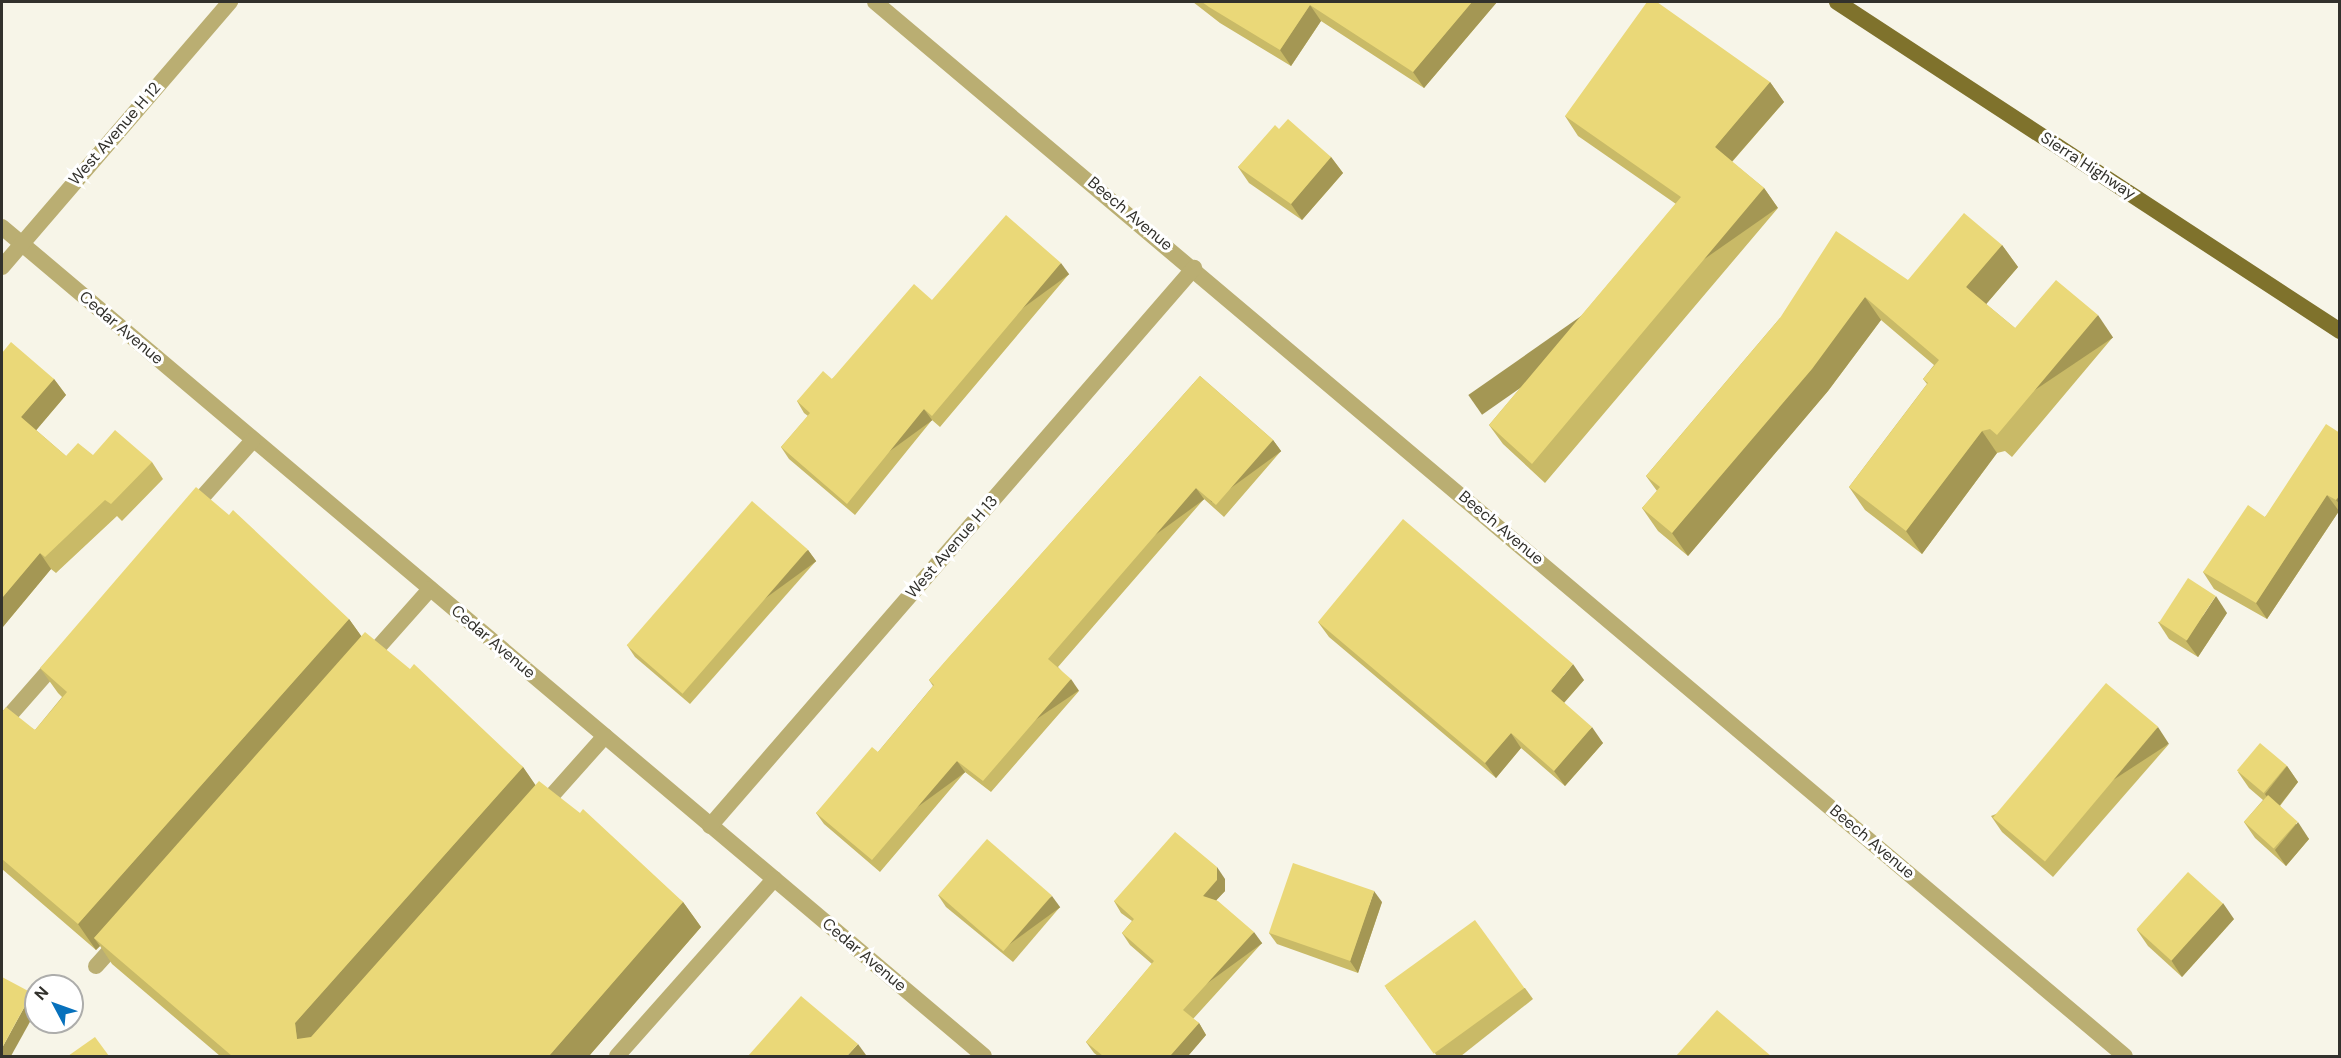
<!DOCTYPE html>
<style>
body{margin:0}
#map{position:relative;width:2341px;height:1058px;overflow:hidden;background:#f7f5e8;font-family:"DM Sans",sans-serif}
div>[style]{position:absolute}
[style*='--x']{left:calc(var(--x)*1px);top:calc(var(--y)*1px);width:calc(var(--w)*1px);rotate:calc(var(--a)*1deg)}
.minor>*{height:16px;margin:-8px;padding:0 8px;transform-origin:8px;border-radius:8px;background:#baae72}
.primary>*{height:16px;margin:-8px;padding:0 8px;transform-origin:8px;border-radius:8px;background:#7f722c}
.wall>*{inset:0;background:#c9ba67}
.shaded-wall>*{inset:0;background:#a49754;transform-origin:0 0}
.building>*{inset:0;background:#ead878;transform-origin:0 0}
span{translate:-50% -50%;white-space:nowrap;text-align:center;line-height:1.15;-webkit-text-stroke:6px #fff;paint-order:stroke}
.street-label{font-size:16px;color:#32312c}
.frame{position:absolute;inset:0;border:3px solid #32312c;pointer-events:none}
.north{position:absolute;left:24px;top:974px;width:60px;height:60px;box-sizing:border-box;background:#fff;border:2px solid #adadab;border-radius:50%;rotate:311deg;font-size:16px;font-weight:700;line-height:24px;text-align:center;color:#32312c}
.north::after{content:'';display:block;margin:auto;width:21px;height:27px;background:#0771bc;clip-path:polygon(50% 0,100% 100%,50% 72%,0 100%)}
</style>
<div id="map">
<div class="minor">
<i style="--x:875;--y:2;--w:1635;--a:40.14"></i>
<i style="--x:2;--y:227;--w:1285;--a:40.17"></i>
<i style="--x:2;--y:267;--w:350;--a:-49.3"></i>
<i style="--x:190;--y:511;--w:95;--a:-48.4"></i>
<i style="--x:367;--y:660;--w:95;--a:-48.4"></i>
<i style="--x:2;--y:724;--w:88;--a:-48.7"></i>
<i style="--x:539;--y:810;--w:99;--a:-48.3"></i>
<i style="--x:710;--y:826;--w:739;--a:-49.06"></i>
<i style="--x:96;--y:966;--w:38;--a:-48"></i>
<i style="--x:617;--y:1056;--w:237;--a:-48.4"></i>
</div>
<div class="primary">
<i style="--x:1837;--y:2;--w:601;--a:33.19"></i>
</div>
<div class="wall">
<i style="clip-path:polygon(1193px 2px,1497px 2px,1424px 88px,1321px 21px,1291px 66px,1220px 23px)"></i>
<i style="clip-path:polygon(1770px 82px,1784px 102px,1732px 162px,1764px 188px,1778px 208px,1545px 483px,1503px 444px,1489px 425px,1676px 204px,1578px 136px,1565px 116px)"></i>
<i style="clip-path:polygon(1279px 129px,1331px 157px,1343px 173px,1302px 220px,1249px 183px,1238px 167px)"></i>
<i style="clip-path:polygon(2002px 245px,2018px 267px,1986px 304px,2015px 328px,2113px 337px,2012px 457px,2005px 451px,1997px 453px,1922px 554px,1865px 510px,1849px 487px,1927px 384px,1923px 379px,1934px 365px,1881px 320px,1828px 391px,1688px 556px,1658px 531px,1642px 508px,1657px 491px,1646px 476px,1780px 318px,1908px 280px)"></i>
<i style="clip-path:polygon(1069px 274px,940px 427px,932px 420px,855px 515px,789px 459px,781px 447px,808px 416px,804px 413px,797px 401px,832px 379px,932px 300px)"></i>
<i style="clip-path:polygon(2px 353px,54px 379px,66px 395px,36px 430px,66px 456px,93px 455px,152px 462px,163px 479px,122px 521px,117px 516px,56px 573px,51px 569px,2px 628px)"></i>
<i style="clip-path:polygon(1200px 376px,1273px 440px,1281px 451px,1224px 517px,1204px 499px,1058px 667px,1079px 691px,991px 792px,965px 772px,880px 872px,824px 824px,816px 813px,878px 752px,933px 686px,929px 680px)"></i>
<i style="clip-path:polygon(2340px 433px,2340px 511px,2339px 511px,2267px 619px,2214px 589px,2203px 572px,2265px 517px)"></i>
<i style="clip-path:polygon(808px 550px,816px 561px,690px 704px,635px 657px,627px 645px)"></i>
<i style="clip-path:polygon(2227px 613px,2198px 657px,2169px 639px,2158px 622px)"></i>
<i style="clip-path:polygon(349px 619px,361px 636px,523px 767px,535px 785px,683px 902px,701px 927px,589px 1056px,220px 1056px,112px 964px,100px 946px,96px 950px,2px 869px,2px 712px,35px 730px,62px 697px,58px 693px,40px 668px)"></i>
<i style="clip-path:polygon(1318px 622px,1584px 680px,1564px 703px,1603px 743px,1565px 786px,1521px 748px,1496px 778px,1329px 637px)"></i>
<i style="clip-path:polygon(2169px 744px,2053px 877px,2002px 832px,1991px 816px)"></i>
<i style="clip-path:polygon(2287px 766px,2298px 782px,2280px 806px,2309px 839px,2286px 866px,2255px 838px,2244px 822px,2263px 800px,2249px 788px,2238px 772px)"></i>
<i style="clip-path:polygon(1225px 879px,1225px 891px,1216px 900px,1262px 943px,1193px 1019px,1199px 1023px,1206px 1035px,1188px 1056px,1098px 1056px,1094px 1053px,1086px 1042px,1152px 964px,1130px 945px,1122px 933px,1132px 921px,1121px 913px,1114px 901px)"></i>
<i style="clip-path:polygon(938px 895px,1060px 907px,1013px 962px,946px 907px)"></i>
<i style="clip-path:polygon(1382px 902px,1358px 973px,1277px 944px,1269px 933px)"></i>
<i style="clip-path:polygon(2234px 919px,2182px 977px,2148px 946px,2137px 930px)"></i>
<i style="clip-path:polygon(1386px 988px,1525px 988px,1533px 999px,1461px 1056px,1437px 1056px)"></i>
</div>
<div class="shaded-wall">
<i style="clip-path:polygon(1472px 2px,1497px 2px,1424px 88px,1413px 72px)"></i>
<i style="clip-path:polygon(1310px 5px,1321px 21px,1291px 66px,1280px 50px)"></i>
<i style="clip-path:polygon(1770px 82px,1784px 102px,1728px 166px,1715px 147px)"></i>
<i style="clip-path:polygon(1331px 157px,1343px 173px,1302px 220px,1291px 204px)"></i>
<i style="left:1764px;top:188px;width:24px;height:361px;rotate:55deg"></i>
<i style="clip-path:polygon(2002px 245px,2018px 267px,1982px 309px,1966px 287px)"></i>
<i style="left:1061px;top:263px;width:14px;height:200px;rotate:54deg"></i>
<i style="clip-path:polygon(1865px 297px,1881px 320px,1828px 391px,1688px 556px,1672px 533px)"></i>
<i style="left:2098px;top:315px;width:27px;height:157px;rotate:56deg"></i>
<i style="clip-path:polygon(54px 379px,66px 395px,33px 434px,21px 417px)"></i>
<i style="left:924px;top:409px;width:14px;height:122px;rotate:54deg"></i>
<i style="clip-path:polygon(1982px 431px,1997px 453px,1922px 554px,1906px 531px)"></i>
<i style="left:1273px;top:440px;width:14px;height:86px;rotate:54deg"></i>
<i style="left:1196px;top:488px;width:14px;height:226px;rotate:54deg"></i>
<i style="clip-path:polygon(2327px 495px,2339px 511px,2267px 619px,2256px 603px)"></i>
<i style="clip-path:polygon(2340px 495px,2340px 505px,2336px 500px)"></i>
<i style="left:808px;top:550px;width:14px;height:191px;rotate:54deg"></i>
<i style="clip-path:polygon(40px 553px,51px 569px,2px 628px,2px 598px)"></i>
<i style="clip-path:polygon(2216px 596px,2227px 613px,2198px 657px,2186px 641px)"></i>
<i style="clip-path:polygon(349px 619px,367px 644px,94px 938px,100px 946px,96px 950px,78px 924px)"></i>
<i style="clip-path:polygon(1573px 664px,1584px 680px,1561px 706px,1551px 691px)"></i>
<i style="left:1071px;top:679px;width:14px;height:135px;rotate:56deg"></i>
<i style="clip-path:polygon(1592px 727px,1603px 743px,1565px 786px,1554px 771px)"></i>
<i style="left:2158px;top:727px;width:20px;height:177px;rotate:57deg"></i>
<i style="clip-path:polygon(1511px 733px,1521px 748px,1496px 778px,1485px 763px)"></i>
<i style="left:957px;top:761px;width:14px;height:130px;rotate:54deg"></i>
<i style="clip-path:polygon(2287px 766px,2298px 782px,2276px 810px,2265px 794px)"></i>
<i style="clip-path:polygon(523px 767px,541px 793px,313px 1049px,297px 1039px,295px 1023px)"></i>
<i style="clip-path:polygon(2298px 822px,2309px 839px,2286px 866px,2275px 850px)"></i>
<i style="clip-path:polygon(1217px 867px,1225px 879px,1225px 891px,1210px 907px,1203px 896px)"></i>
<i style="clip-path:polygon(1374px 891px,1382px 902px,1358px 973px,1350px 961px)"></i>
<i style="left:1052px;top:896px;width:14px;height:72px;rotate:54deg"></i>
<i style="clip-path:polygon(683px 902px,701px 927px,589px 1056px,549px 1056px)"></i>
<i style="clip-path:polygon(2223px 903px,2234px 919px,2182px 977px,2171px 960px)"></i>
<i style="left:1254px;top:932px;width:14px;height:105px;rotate:54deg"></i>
<i style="clip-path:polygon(32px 993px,36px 999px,36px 1011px,11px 1056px,2px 1056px,2px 1048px)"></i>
<i style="clip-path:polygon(1199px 1023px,1206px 1035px,1188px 1056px,1170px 1056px)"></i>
<i style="clip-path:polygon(858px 1044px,866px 1055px,865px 1056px,847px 1056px)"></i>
</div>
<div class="building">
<i style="clip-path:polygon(1202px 2px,1472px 2px,1413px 72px,1310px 5px,1280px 50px,1209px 7px)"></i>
<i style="clip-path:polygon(1647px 2px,1657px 2px,1770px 82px,1715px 147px,1764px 188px,1532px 464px,1489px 425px,1681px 197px,1565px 116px)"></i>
<i style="clip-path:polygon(1288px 119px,1331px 157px,1291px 204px,1238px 167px,1275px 125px,1279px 129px)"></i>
<i style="clip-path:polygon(1964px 213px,2002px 245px,1966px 287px,2015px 328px,2056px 280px,2098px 315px,1997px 435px,1990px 429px,1982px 431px,1906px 531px,1849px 487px,1928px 383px,1923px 379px,1939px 360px,1865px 297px,1812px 369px,1672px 533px,1642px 508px,1660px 487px,1646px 476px,1780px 318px,1836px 231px,1908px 280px)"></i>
<i style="clip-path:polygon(1006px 215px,1061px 263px,932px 416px,924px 409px,847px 504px,781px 447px,810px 413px,797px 401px,823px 371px,832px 379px,914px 284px,932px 300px)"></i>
<i style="clip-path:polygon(11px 342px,54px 379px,21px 417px,66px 456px,78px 443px,93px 455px,115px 430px,152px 462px,111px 504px,105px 500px,45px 557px,40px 553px,2px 598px,2px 353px)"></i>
<i style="clip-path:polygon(1200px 376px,1273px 440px,1216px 505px,1196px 488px,1048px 659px,1071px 679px,983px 781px,957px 761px,872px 860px,816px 813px,872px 747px,878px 752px,934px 685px,929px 680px,948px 658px)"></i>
<i style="clip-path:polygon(2326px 424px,2340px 433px,2340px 495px,2336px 500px,2327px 495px,2256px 603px,2203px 572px,2248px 505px,2265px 517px)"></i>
<i style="clip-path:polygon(196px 487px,229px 515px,233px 510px,349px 619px,78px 924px,2px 859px,2px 712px,6px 707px,35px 730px,67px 692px,40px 668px)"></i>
<i style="left:752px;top:501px;width:74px;height:191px;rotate:41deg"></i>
<i style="clip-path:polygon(1403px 519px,1573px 664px,1551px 691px,1592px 727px,1554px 771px,1511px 733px,1485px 763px,1318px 622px)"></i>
<i style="left:2188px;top:578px;width:33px;height:53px;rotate:33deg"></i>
<i style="clip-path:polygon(365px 632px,410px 669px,414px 664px,523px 767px,295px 1023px,297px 1039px,311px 1037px,539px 781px,580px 813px,583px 809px,683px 902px,549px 1056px,232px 1056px,94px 938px)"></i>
<i style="left:2106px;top:683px;width:68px;height:176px;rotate:40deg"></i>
<i style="left:2260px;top:743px;width:35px;height:36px;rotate:40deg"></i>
<i style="left:2268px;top:795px;width:40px;height:36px;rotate:42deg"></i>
<i style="clip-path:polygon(1175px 832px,1217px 867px,1217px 880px,1203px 896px,1218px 901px,1254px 932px,1183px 1010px,1199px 1023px,1170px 1056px,1103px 1056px,1086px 1042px,1154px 961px,1122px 933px,1134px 919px,1114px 901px)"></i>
<i style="left:987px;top:839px;width:86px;height:74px;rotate:41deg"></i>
<i style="left:1293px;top:863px;width:86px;height:74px;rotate:19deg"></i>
<i style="left:2188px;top:872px;width:47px;height:77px;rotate:42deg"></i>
<i style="left:1475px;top:920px;width:84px;height:112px;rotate:54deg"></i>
<i style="clip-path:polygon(2px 977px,32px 993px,2px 1048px)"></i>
<i style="clip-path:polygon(801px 996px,858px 1044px,847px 1056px,748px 1056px)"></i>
<i style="clip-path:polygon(1717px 1010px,1771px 1056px,1676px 1056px)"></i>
<i style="clip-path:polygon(95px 1037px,109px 1056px,68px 1056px)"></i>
</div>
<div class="street-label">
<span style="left:115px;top:134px;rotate:-49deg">West Avenue H 12</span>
<span style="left:2088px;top:166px;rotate:33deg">Sierra Highway</span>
<span style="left:1130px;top:214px;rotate:40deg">Beech Avenue</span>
<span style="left:121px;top:328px;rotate:40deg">Cedar Avenue</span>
<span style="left:1501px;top:528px;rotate:40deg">Beech Avenue</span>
<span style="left:952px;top:547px;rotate:-49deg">West Avenue H 13</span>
<span style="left:493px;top:642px;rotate:40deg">Cedar Avenue</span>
<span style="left:1872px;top:842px;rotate:40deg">Beech Avenue</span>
<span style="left:864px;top:955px;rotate:40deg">Cedar Avenue</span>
</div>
<div class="frame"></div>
<div class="north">N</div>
</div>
